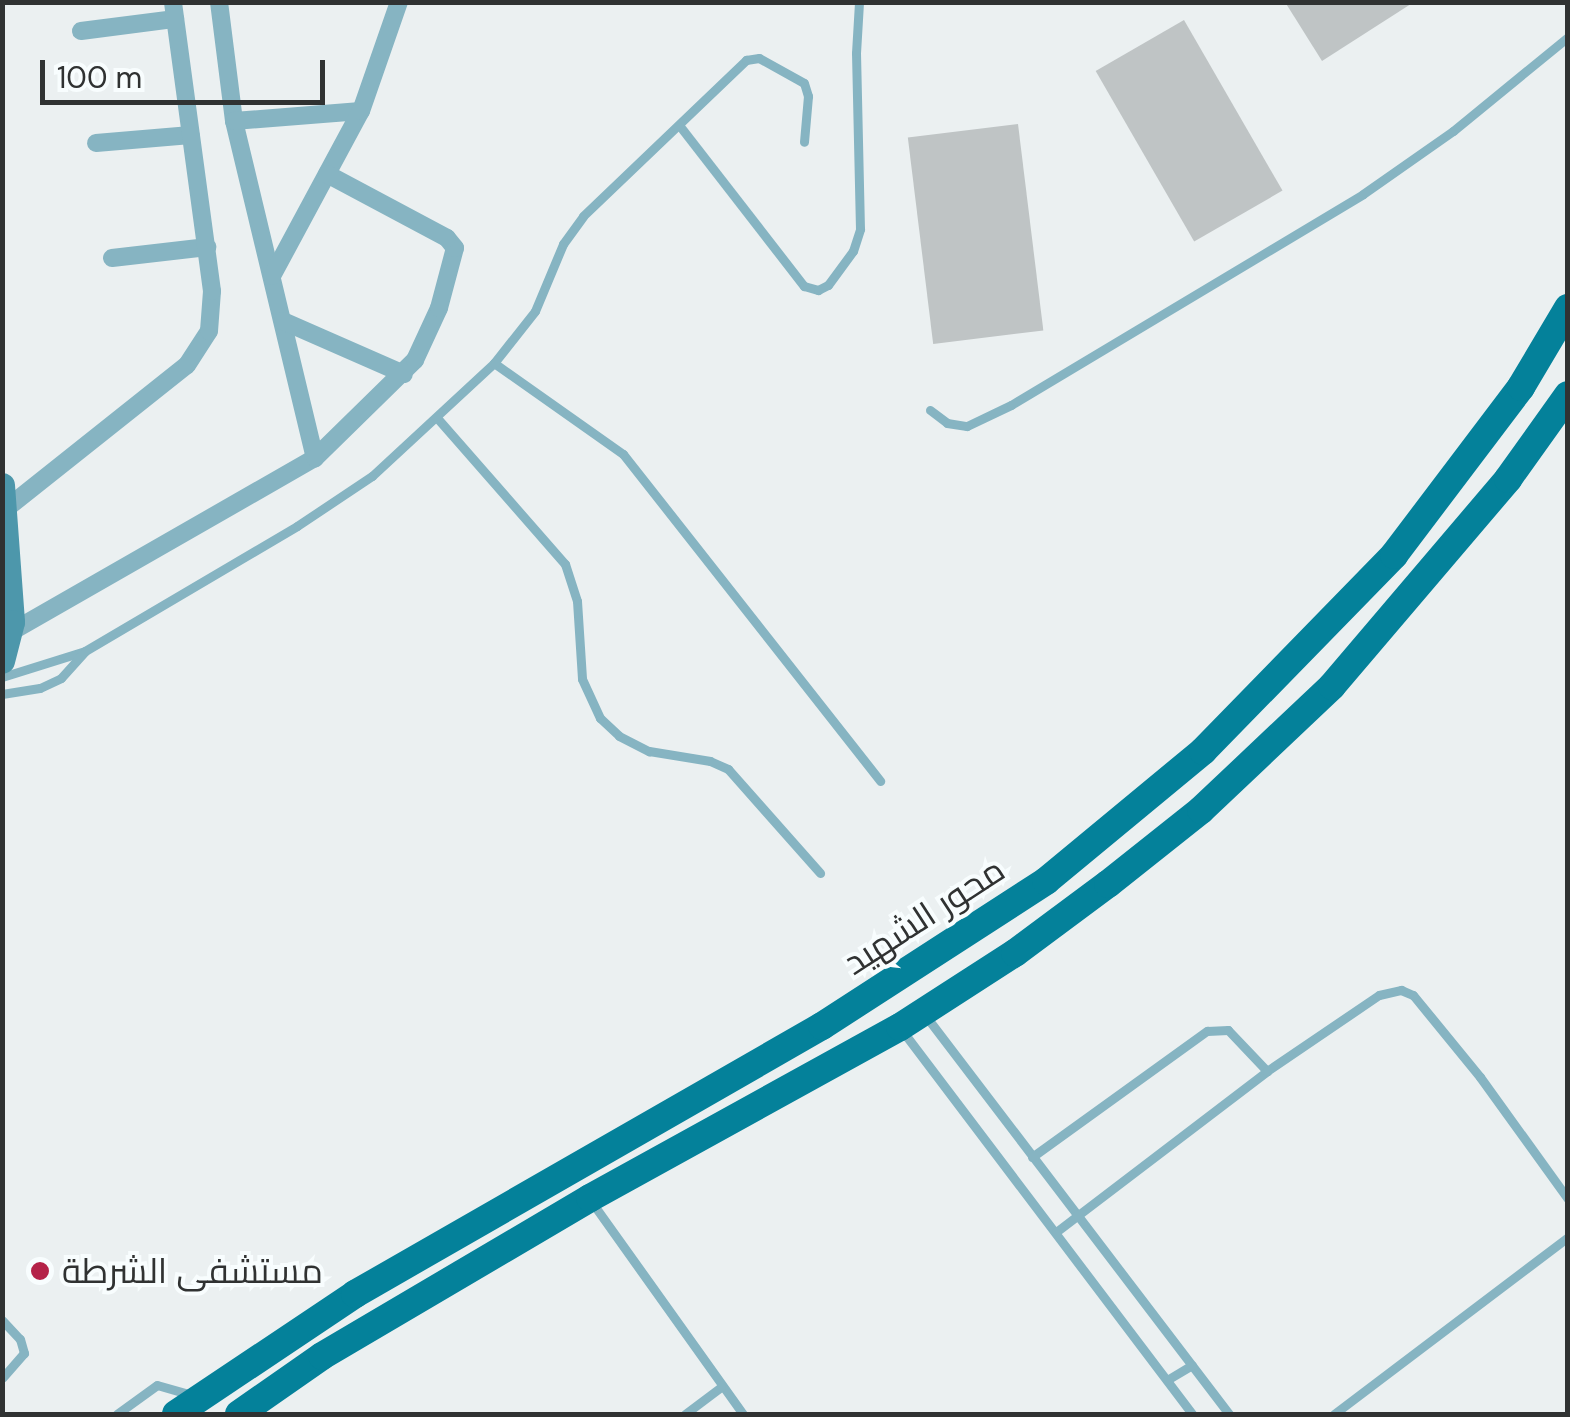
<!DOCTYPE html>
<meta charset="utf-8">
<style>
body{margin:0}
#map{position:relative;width:1570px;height:1417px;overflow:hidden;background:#ebf0f1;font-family:"DM Sans",Cairo,sans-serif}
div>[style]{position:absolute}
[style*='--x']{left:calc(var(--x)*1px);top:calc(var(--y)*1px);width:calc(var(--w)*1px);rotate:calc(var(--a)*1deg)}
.building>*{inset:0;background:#bfc4c5;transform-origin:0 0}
.service>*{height:9px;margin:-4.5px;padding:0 4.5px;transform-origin:4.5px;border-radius:4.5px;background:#86b4c2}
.minor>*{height:18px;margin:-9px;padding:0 9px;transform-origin:9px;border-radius:9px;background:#86b4c2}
.secondary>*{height:25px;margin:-12.5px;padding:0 12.5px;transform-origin:12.5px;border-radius:12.5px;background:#4d97ab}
.primary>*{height:28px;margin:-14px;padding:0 14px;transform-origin:14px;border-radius:14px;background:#04819a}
.dots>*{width:28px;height:28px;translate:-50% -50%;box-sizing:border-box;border:5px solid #f8fdfe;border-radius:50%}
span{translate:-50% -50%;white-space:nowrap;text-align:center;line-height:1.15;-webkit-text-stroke:8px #f8fdfe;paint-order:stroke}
.street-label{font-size:35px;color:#303232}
.poi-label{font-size:35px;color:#303232}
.left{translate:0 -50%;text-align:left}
.frame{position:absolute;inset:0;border:5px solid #303232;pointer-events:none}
.scale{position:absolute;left:40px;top:60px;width:285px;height:45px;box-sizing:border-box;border:5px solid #303232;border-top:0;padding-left:12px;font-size:30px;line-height:35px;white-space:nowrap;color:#303232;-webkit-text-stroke:8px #f8fdfe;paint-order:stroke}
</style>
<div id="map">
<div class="building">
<i style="clip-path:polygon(1285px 2px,1414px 2px,1322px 61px)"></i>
<i style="left:1184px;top:20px;width:197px;height:102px;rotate:60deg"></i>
<i style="left:1018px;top:124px;width:208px;height:111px;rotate:83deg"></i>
</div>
<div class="service">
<i style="--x:679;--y:125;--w:204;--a:52.2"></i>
<i style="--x:804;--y:286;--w:15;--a:16"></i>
<i style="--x:818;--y:290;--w:11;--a:-27"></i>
<i style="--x:828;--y:285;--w:42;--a:-53.7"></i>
<i style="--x:853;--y:251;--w:23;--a:-72"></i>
<i style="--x:860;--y:229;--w:176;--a:-91.3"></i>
<i style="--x:856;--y:53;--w:51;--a:-86.6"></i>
<i style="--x:494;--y:363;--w:158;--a:35.2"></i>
<i style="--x:623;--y:454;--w:416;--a:51.8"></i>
<i style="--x:930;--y:410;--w:21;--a:37"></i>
<i style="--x:947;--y:423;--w:20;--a:9"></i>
<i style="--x:967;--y:426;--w:49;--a:-25.5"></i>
<i style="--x:1011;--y:405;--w:410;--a:-30.9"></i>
<i style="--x:1363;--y:194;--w:110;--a:-35"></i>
<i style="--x:1453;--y:131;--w:149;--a:-39.3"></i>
<i style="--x:438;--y:419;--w:193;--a:48.8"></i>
<i style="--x:565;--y:564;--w:39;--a:72"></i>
<i style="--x:577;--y:601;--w:78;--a:86.3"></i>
<i style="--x:582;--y:679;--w:43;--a:65.2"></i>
<i style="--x:600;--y:718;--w:26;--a:43"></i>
<i style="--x:619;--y:736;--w:34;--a:27"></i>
<i style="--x:649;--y:751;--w:62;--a:9.3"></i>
<i style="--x:710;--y:761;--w:20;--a:24"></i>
<i style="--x:728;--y:769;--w:139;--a:48.5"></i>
<i style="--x:2;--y:677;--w:87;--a:-17.4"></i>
<i style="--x:85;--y:651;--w:246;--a:-30.5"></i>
<i style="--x:297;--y:526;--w:90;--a:-33.7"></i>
<i style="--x:372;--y:476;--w:166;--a:-42.8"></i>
<i style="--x:494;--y:363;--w:66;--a:-51.7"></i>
<i style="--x:535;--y:311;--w:73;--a:-67.3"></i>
<i style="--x:563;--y:244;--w:34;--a:-54"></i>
<i style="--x:583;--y:216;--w:226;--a:-43.7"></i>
<i style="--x:746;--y:60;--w:13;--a:-9"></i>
<i style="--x:759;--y:58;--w:51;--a:29.1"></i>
<i style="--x:804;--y:83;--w:14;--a:73"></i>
<i style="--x:808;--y:96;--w:46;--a:95"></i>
<i style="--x:2;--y:694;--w:38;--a:-9"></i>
<i style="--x:40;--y:688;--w:23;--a:-25"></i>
<i style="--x:61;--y:678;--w:36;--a:-48"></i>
<i style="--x:925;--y:1015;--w:502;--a:52.7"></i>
<i style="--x:901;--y:1029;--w:483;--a:52.9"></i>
<i style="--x:1032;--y:1157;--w:216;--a:-35.8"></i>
<i style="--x:1207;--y:1031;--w:21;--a:-3"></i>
<i style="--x:1228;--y:1030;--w:57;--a:46.4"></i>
<i style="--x:591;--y:1201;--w:262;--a:54.5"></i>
<i style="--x:1056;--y:1232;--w:265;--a:-37.3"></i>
<i style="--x:1267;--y:1071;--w:135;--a:-34.2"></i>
<i style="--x:1379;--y:995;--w:23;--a:-13"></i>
<i style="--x:1401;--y:990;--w:13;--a:23"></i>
<i style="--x:1413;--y:995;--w:106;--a:50.7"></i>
<i style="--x:1480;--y:1077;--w:150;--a:54.2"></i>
<i style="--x:2;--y:1320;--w:26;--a:47"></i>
<i style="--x:20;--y:1339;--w:15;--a:74"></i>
<i style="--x:24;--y:1353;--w:33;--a:131"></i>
<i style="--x:1167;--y:1380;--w:29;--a:-31"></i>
<i style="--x:117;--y:1414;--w:49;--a:-35.9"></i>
<i style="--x:157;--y:1385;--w:35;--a:16"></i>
<i style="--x:685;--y:1414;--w:45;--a:-36.9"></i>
<i style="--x:1334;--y:1414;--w:293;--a:-37.1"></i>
</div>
<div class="minor">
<i style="--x:219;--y:2;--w:120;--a:82.8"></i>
<i style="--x:234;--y:121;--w:347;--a:76.5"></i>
<i style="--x:81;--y:31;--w:95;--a:-7.3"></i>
<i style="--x:234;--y:121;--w:127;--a:-4.5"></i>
<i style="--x:96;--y:143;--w:95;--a:-4.8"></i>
<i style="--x:112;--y:258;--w:96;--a:-6.6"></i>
<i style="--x:272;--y:276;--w:187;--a:-61.7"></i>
<i style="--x:361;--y:111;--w:115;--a:-70.8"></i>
<i style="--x:283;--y:321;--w:132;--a:23.7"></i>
<i style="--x:2;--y:512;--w:236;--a:-38.5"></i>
<i style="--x:187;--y:365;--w:40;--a:-57.1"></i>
<i style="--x:209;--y:331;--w:40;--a:-85.7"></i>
<i style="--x:212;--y:291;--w:292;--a:-97.7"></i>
<i style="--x:11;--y:632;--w:350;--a:-29.8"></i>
<i style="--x:315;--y:458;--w:140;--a:-44.4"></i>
<i style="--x:415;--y:360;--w:57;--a:-65.2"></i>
<i style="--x:439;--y:308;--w:62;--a:-75.1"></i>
<i style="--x:455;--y:248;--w:13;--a:-129"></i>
<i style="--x:447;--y:238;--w:136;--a:-151.9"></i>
</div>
<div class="secondary">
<i style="--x:2;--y:485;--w:137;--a:85.8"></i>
<i style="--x:12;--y:622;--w:40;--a:104.4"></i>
</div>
<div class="primary">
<i style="--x:176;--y:1414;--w:216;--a:-33.8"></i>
<i style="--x:355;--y:1294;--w:538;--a:-29.85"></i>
<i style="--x:822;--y:1026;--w:267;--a:-32.9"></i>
<i style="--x:1046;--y:881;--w:204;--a:-39.6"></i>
<i style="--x:1203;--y:751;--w:274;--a:-45.7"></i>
<i style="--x:1394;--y:555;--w:211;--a:-52.9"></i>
<i style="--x:1521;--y:387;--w:92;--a:-59.3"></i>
<i style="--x:239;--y:1414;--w:101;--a:-34.9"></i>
<i style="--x:322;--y:1356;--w:311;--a:-30.5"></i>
<i style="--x:590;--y:1198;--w:354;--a:-28.9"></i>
<i style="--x:900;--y:1027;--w:137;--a:-32.8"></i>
<i style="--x:1015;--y:953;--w:116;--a:-36.6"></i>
<i style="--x:1108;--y:884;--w:119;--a:-38.5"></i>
<i style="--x:1201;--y:810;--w:180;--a:-43.4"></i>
<i style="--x:1332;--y:686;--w:272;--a:-49.6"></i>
<i style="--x:1508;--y:479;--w:103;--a:-54.5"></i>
</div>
<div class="dots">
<i style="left:40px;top:1271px;background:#b42248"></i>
</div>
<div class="street-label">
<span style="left:924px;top:916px;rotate:-33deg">محور الشهيد</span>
</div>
<div class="poi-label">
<span class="left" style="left:62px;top:1271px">مستشفى الشرطة</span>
</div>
<div class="frame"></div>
<div class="scale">100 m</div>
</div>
